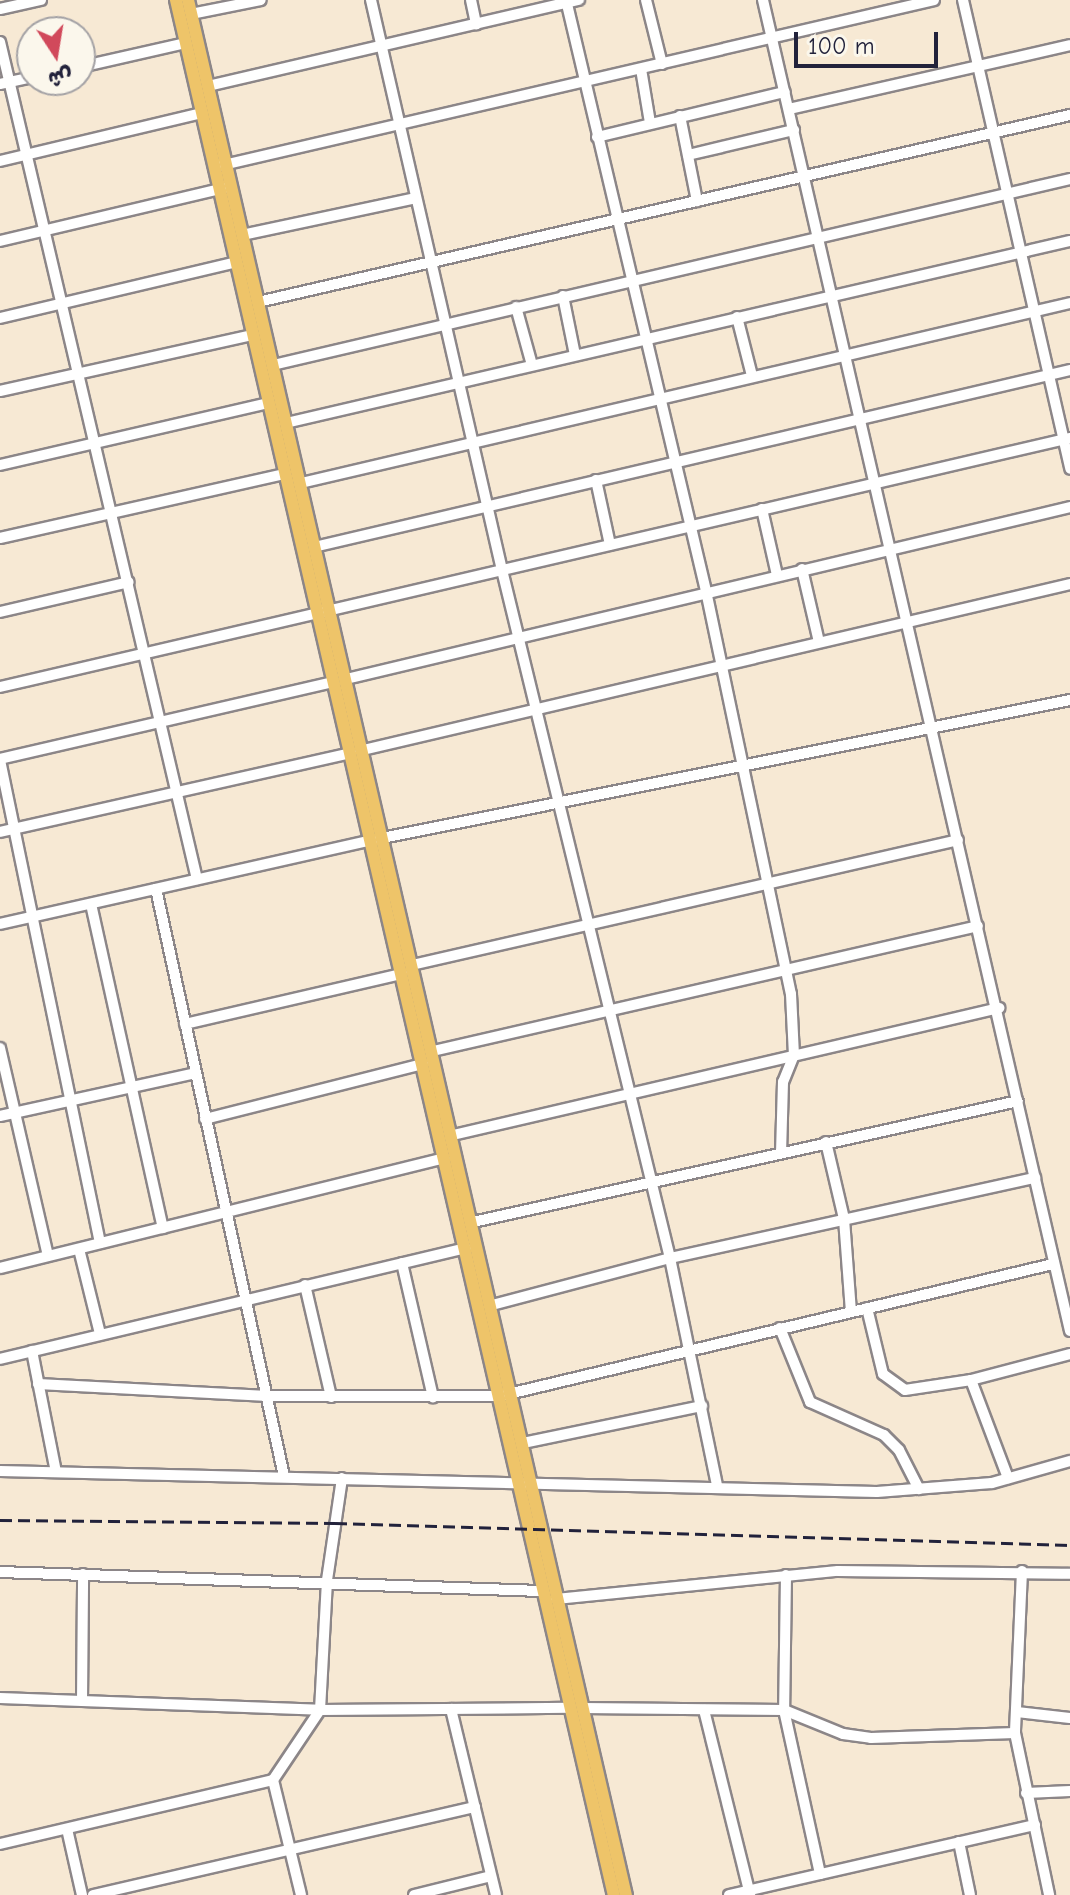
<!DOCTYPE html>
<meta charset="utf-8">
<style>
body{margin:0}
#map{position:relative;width:1070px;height:1895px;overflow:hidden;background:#f7e9d4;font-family:"Comic Neue","Playpen Sans Arabic",sans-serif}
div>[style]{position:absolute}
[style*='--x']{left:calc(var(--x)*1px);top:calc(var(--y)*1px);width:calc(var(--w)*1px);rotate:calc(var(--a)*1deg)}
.roads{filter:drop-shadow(2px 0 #8c8688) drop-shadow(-2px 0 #8c8688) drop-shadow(0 2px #8c8688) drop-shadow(0 -2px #8c8688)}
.minor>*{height:10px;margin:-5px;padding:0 5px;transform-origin:5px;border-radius:5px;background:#fff}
.major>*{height:12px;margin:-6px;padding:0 6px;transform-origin:6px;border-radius:6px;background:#eec469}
.rail>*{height:3px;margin-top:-1.5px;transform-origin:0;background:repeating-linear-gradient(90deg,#22223b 0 12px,transparent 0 18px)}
span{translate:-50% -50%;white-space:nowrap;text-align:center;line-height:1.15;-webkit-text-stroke:7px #fbf7ec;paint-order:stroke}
.north{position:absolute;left:16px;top:16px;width:80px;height:80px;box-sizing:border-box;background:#fbf7ec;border:2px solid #a4a2a5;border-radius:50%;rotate:168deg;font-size:22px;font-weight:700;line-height:32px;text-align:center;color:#22223b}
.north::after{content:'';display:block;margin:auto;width:28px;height:36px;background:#d1495b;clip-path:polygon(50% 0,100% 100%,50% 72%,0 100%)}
.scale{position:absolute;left:794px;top:32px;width:144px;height:36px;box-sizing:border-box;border:4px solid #22223b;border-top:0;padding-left:10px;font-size:24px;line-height:28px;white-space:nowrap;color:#22223b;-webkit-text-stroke:6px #fbf7ec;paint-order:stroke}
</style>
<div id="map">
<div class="roads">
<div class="minor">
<i style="--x:371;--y:0;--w:585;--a:77.06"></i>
<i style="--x:502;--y:570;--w:708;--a:76.28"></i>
<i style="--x:670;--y:1258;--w:184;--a:165.2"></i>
<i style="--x:471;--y:0;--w:25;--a:78"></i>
<i style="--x:566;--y:0;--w:607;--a:76.67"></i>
<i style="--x:706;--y:591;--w:412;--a:78.1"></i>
<i style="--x:791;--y:994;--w:61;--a:87.2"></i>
<i style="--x:794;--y:1055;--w:29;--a:112"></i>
<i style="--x:783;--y:1082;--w:71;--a:91.6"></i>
<i style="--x:646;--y:0;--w:66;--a:76"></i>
<i style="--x:763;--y:0;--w:1366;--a:77.01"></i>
<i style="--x:963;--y:0;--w:481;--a:77.1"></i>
<i style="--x:0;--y:9;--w:42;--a:-12.4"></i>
<i style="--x:191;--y:14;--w:71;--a:-11.3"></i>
<i style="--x:0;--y:42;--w:860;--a:76.76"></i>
<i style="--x:80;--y:67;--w:109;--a:-12.8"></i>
<i style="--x:641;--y:69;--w:55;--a:80.5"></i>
<i style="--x:0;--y:84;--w:33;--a:-12"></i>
<i style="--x:208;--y:86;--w:381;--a:-13.1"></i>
<i style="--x:789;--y:109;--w:288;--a:-12.8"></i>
<i style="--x:680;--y:116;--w:87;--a:78.7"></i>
<i style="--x:597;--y:137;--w:193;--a:-13.5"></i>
<i style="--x:688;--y:155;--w:109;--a:-13.3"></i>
<i style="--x:0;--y:161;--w:207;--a:-13.4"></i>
<i style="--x:219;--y:166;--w:734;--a:-13.07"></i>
<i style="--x:242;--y:235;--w:178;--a:-12"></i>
<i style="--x:0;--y:241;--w:231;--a:-13.3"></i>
<i style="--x:563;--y:296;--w:60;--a:78.5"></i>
<i style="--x:258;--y:302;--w:833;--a:-12.97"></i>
<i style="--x:516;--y:307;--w:60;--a:74.6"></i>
<i style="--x:737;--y:317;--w:61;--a:75.7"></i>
<i style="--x:0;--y:318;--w:243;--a:-13.3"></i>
<i style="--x:273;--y:365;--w:818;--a:-13.14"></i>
<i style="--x:0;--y:391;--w:259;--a:-12.5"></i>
<i style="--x:286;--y:423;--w:805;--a:-13.07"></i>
<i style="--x:0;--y:465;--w:276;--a:-13"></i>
<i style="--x:596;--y:480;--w:66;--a:77.8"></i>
<i style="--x:301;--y:483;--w:790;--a:-13.17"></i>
<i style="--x:762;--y:509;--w:68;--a:77.2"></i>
<i style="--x:0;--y:538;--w:292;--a:-12.7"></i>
<i style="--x:314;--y:547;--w:776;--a:-13.18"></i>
<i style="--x:802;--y:569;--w:75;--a:76.9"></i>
<i style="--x:0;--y:612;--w:132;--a:-13.1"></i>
<i style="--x:346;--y:679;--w:744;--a:-13.36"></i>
<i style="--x:0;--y:687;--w:1099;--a:-13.1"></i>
<i style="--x:363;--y:750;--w:726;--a:-13.21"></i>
<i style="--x:0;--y:832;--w:360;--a:-12.7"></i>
<i style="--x:156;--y:889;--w:601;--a:77.7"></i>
<i style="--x:91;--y:904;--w:332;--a:77.5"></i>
<i style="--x:0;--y:924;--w:392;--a:-12.7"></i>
<i style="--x:382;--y:838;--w:702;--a:-11.34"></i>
<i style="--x:412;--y:965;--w:560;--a:-12.89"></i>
<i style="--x:185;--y:1024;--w:223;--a:-13"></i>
<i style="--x:0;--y:1048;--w:213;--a:77"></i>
<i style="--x:433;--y:1051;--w:559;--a:-12.92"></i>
<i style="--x:0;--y:1116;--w:200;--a:-12.4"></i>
<i style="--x:205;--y:1119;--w:225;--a:-14.2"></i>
<i style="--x:453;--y:1135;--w:561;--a:-13.09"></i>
<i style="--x:826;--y:1142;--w:79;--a:76.8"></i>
<i style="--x:844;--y:1219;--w:93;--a:85.7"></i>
<i style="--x:473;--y:1222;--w:558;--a:-12.52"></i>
<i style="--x:100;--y:1243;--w:494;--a:-101.7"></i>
<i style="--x:0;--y:759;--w:343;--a:-13"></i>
<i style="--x:79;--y:1249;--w:88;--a:76.1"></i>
<i style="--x:402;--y:1263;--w:138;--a:77"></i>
<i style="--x:0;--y:1268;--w:458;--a:-13.9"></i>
<i style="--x:305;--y:1285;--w:115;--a:76.9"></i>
<i style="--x:867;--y:1308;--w:68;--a:76.4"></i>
<i style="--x:883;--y:1374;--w:27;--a:36"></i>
<i style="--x:905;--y:1390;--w:67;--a:-8.6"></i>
<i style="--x:971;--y:1380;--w:102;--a:-14.7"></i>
<i style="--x:780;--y:1328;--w:80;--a:67.9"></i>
<i style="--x:810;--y:1402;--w:81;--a:24"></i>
<i style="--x:884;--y:1435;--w:21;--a:45"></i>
<i style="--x:899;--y:1450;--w:44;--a:62.9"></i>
<i style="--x:32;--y:1351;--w:123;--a:78.8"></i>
<i style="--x:0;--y:1359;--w:479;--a:-13.4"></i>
<i style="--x:971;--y:1380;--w:105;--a:69.3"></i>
<i style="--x:38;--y:1384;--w:230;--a:3"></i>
<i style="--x:268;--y:1396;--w:232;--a:0"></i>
<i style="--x:500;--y:1396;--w:569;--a:-13.43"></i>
<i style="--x:523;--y:1443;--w:183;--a:-11.7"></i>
<i style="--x:0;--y:1471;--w:877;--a:1.37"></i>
<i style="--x:877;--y:1492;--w:115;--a:-4.5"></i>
<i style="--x:992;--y:1483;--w:81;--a:-15.8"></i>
<i style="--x:717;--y:1485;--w:232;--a:-101.7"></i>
<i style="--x:670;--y:1258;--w:374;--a:-12.4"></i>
<i style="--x:1022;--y:1571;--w:162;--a:92.5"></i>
<i style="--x:1015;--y:1733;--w:166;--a:78.1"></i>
<i style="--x:0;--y:1572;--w:542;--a:2.01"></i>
<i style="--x:786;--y:1575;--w:135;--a:90.8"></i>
<i style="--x:784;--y:1710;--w:168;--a:77.6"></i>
<i style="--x:556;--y:1599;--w:283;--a:-5.7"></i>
<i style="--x:838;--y:1571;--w:232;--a:0.7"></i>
<i style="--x:0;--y:1698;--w:320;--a:2.1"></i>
<i style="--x:320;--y:1710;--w:249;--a:-0.5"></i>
<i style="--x:82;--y:1701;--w:127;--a:-89.5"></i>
<i style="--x:582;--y:1708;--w:202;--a:0.6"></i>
<i style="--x:784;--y:1710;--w:64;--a:22.1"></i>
<i style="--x:843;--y:1734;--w:28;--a:8"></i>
<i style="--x:871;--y:1738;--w:144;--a:-2"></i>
<i style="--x:451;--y:1709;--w:191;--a:76.4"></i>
<i style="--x:704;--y:1710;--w:191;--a:76"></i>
<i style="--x:1017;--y:1712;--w:53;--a:6.5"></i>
<i style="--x:273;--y:1780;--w:118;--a:76.3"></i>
<i style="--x:1026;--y:1793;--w:44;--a:-2.6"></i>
<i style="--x:67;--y:1829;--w:68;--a:77.2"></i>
<i style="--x:959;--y:1842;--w:54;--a:78.3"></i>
<i style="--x:0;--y:1844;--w:280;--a:-13.2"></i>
<i style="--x:273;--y:1780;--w:84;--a:-56.1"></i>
<i style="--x:320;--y:1710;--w:130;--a:-86.9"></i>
<i style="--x:327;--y:1580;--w:103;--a:-81.6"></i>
<i style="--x:93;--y:1895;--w:392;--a:-13"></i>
<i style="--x:414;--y:1895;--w:79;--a:-13.9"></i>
<i style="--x:729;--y:1895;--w:314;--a:-12.9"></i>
</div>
<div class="major">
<i style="--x:176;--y:0;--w:1945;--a:76.99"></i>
<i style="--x:188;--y:0;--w:1945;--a:76.99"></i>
</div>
</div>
<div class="rail">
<i style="--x:0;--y:1520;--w:335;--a:0.5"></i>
<i style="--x:335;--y:1523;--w:735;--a:1.71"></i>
</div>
<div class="north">ش</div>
<div class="scale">100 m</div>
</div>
